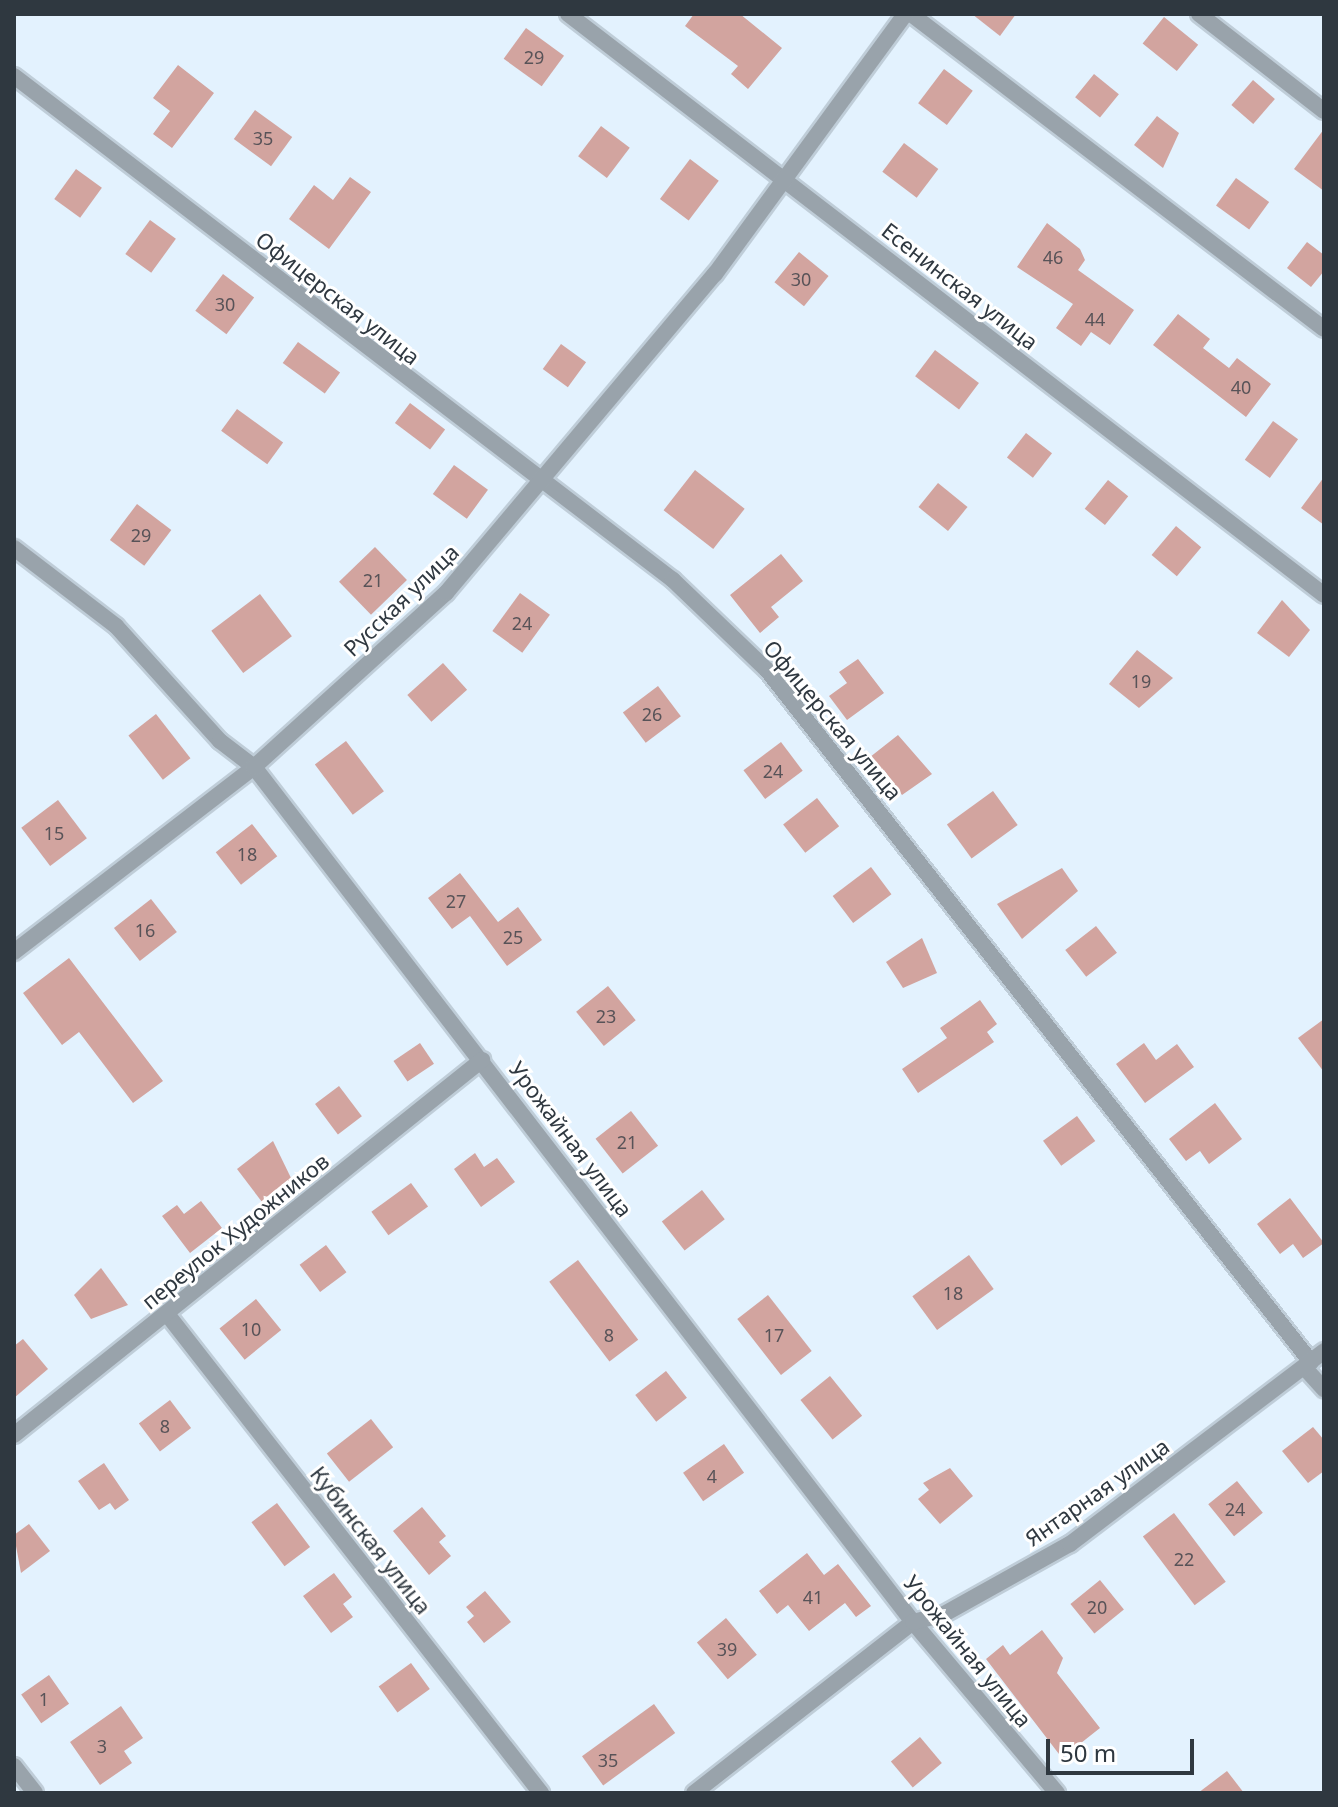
<!DOCTYPE html>
<meta charset="utf-8">
<style>
body{margin:0}
#map{position:relative;width:1338px;height:1807px;overflow:hidden;background:#e3f2fe;font-family:"Noto Sans",sans-serif}
div>[style]{position:absolute}
[style*='--x']{left:calc(var(--x)*1px);top:calc(var(--y)*1px);width:calc(var(--w)*1px);rotate:calc(var(--a)*1deg)}
.building>*{inset:0;background:#d2a49f;transform-origin:0 0}
.roads{filter:drop-shadow(2px 0 #bfcdd8) drop-shadow(-2px 0 #bfcdd8) drop-shadow(0 2px #bfcdd8) drop-shadow(0 -2px #bfcdd8)}
.minor>*{height:16px;margin:-8px;padding:0 8px;transform-origin:8px;border-radius:8px;background:#99a3ab}
span{translate:-50% -50%;white-space:nowrap;text-align:center;line-height:1.15;-webkit-text-stroke:6px #fff;paint-order:stroke}
.number-label{font-size:18px;color:#585358}
.number-label span{-webkit-text-stroke-width:0}
.street-label{font-size:22px;color:#2f3840}
.frame{position:absolute;inset:0;border:16px solid #2f3840;pointer-events:none}
.scale{position:absolute;left:1046px;top:1739px;width:148px;height:36px;box-sizing:border-box;border:4px solid #2f3840;border-top:0;padding-left:10px;font-size:24px;line-height:28px;white-space:nowrap;color:#2f3840;-webkit-text-stroke:6px #fff;paint-order:stroke}
</style>
<div id="map">
<div class="building">
<i style="clip-path:polygon(694px 14px,740px 14px,782px 48px,748px 89px,731px 74px,738px 66px,685px 26px)"></i>
<i style="clip-path:polygon(972px 14px,1016px 14px,1000px 36px)"></i>
<i style="left:1164px;top:17px;width:44px;height:34px;rotate:39deg"></i>
<i style="left:526px;top:28px;width:47px;height:38px;rotate:36deg"></i>
<i style="clip-path:polygon(178px 65px,214px 93px,172px 148px,153px 134px,170px 111px,153px 98px)"></i>
<i style="left:944px;top:69px;width:36px;height:43px;rotate:37deg"></i>
<i style="left:1094px;top:74px;width:32px;height:30px;rotate:39deg"></i>
<i style="left:1253px;top:80px;width:29px;height:33px;rotate:41deg"></i>
<i style="left:255px;top:110px;width:46px;height:36px;rotate:36deg"></i>
<i style="clip-path:polygon(1157px 116px,1179px 133px,1163px 168px,1134px 145px)"></i>
<i style="left:601px;top:126px;width:36px;height:38px;rotate:37deg"></i>
<i style="clip-path:polygon(1324px 129px,1324px 191px,1294px 169px)"></i>
<i style="left:904px;top:143px;width:43px;height:36px;rotate:37deg"></i>
<i style="left:690px;top:159px;width:36px;height:50px;rotate:37deg"></i>
<i style="left:76px;top:169px;width:32px;height:37px;rotate:36deg"></i>
<i style="clip-path:polygon(350px 177px,371px 192px,329px 249px,289px 219px,314px 185px,333px 200px)"></i>
<i style="left:1236px;top:178px;width:41px;height:34px;rotate:36deg"></i>
<i style="left:150px;top:220px;width:32px;height:42px;rotate:36deg"></i>
<i style="clip-path:polygon(1047px 223px,1080px 249px,1085px 260px,1078px 270px,1134px 310px,1110px 345px,1091px 332px,1081px 346px,1056px 328px,1073px 304px,1017px 267px)"></i>
<i style="clip-path:polygon(1307px 242px,1324px 255px,1324px 271px,1311px 287px,1287px 268px)"></i>
<i style="left:799px;top:252px;width:38px;height:39px;rotate:39deg"></i>
<i style="left:223px;top:274px;width:39px;height:46px;rotate:37deg"></i>
<i style="clip-path:polygon(1178px 314px,1210px 339px,1203px 348px,1229px 368px,1237px 358px,1271px 384px,1246px 417px,1153px 345px)"></i>
<i style="left:298px;top:342px;width:52px;height:26px;rotate:36deg"></i>
<i style="left:561px;top:344px;width:31px;height:31px;rotate:36deg"></i>
<i style="left:935px;top:350px;width:55px;height:33px;rotate:37deg"></i>
<i style="left:410px;top:403px;width:44px;height:25px;rotate:37deg"></i>
<i style="left:237px;top:409px;width:57px;height:27px;rotate:36deg"></i>
<i style="left:1273px;top:421px;width:31px;height:48px;rotate:36deg"></i>
<i style="left:1026px;top:433px;width:33px;height:31px;rotate:38deg"></i>
<i style="left:454px;top:465px;width:42px;height:36px;rotate:36deg"></i>
<i style="left:695px;top:470px;width:63px;height:51px;rotate:38deg"></i>
<i style="clip-path:polygon(1324px 477px,1324px 525px,1301px 508px)"></i>
<i style="left:1108px;top:480px;width:26px;height:37px;rotate:39deg"></i>
<i style="left:938px;top:483px;width:38px;height:31px;rotate:39deg"></i>
<i style="left:137px;top:504px;width:43px;height:45px;rotate:37deg"></i>
<i style="left:1176px;top:526px;width:33px;height:38px;rotate:40deg"></i>
<i style="left:375px;top:547px;width:46px;height:50px;rotate:46deg"></i>
<i style="clip-path:polygon(781px 554px,803px 581px,771px 607px,779px 617px,760px 633px,730px 595px)"></i>
<i style="left:520px;top:593px;width:37px;height:47px;rotate:36deg"></i>
<i style="left:260px;top:594px;width:53px;height:61px;rotate:53deg"></i>
<i style="clip-path:polygon(1282px 600px,1310px 630px,1289px 657px,1257px 633px)"></i>
<i style="clip-path:polygon(1137px 650px,1173px 678px,1139px 708px,1109px 684px)"></i>
<i style="clip-path:polygon(858px 659px,884px 693px,847px 720px,829px 696px,847px 683px,839px 672px)"></i>
<i style="left:443px;top:663px;width:36px;height:48px;rotate:48deg"></i>
<i style="left:658px;top:686px;width:38px;height:44px;rotate:53deg"></i>
<i style="left:156px;top:714px;width:56px;height:35px;rotate:52deg"></i>
<i style="clip-path:polygon(898px 735px,932px 774px,902px 795px,884px 770px,876px 776px,865px 761px)"></i>
<i style="left:346px;top:741px;width:63px;height:39px;rotate:53deg"></i>
<i style="left:781px;top:742px;width:36px;height:47px;rotate:53deg"></i>
<i style="left:993px;top:791px;width:42px;height:57px;rotate:54deg"></i>
<i style="left:817px;top:798px;width:36px;height:43px;rotate:52deg"></i>
<i style="left:58px;top:800px;width:48px;height:46px;rotate:53deg"></i>
<i style="left:252px;top:824px;width:41px;height:46px;rotate:52deg"></i>
<i style="left:871px;top:867px;width:34px;height:48px;rotate:53deg"></i>
<i style="clip-path:polygon(1062px 868px,1078px 891px,1022px 939px,997px 904px)"></i>
<i style="clip-path:polygon(460px 873px,498px 922px,518px 907px,542px 940px,507px 966px,470px 916px,452px 929px,428px 898px)"></i>
<i style="left:151px;top:899px;width:42px;height:47px;rotate:52deg"></i>
<i style="left:1096px;top:926px;width:34px;height:39px;rotate:52deg"></i>
<i style="clip-path:polygon(922px 938px,937px 973px,903px 988px,886px 962px)"></i>
<i style="clip-path:polygon(69px 958px,163px 1081px,133px 1103px,79px 1032px,62px 1045px,23px 993px)"></i>
<i style="left:608px;top:986px;width:44px;height:41px;rotate:51deg"></i>
<i style="clip-path:polygon(980px 1000px,997px 1024px,987px 1032px,994px 1042px,918px 1093px,902px 1069px,947px 1038px,940px 1028px)"></i>
<i style="clip-path:polygon(1324px 1019px,1324px 1072px,1298px 1038px)"></i>
<i style="left:420px;top:1043px;width:25px;height:32px;rotate:56deg"></i>
<i style="clip-path:polygon(1144px 1043px,1156px 1060px,1177px 1044px,1194px 1067px,1145px 1103px,1116px 1064px)"></i>
<i style="left:339px;top:1086px;width:38px;height:30px;rotate:53deg"></i>
<i style="clip-path:polygon(1215px 1103px,1242px 1139px,1209px 1164px,1200px 1151px,1186px 1161px,1169px 1139px)"></i>
<i style="left:631px;top:1111px;width:44px;height:45px;rotate:52deg"></i>
<i style="left:1077px;top:1116px;width:31px;height:42px;rotate:54deg"></i>
<i style="clip-path:polygon(273px 1141px,292px 1180px,262px 1202px,237px 1169px)"></i>
<i style="clip-path:polygon(475px 1153px,484px 1167px,497px 1158px,515px 1182px,481px 1207px,454px 1169px)"></i>
<i style="left:411px;top:1183px;width:29px;height:49px;rotate:54deg"></i>
<i style="left:702px;top:1190px;width:37px;height:51px;rotate:52deg"></i>
<i style="clip-path:polygon(1290px 1198px,1324px 1243px,1303px 1258px,1293px 1244px,1280px 1254px,1257px 1224px)"></i>
<i style="clip-path:polygon(201px 1201px,222px 1228px,190px 1253px,162px 1216px,177px 1205px,184px 1214px)"></i>
<i style="left:326px;top:1245px;width:34px;height:33px;rotate:53deg"></i>
<i style="left:969px;top:1255px;width:42px;height:70px;rotate:54deg"></i>
<i style="left:578px;top:1260px;width:100px;height:36px;rotate:53deg"></i>
<i style="clip-path:polygon(101px 1268px,128px 1305px,91px 1319px,74px 1295px)"></i>
<i style="left:768px;top:1295px;width:71px;height:39px;rotate:52deg"></i>
<i style="left:256px;top:1299px;width:40px;height:47px;rotate:51deg"></i>
<i style="clip-path:polygon(23px 1339px,48px 1369px,14px 1398px,14px 1346px)"></i>
<i style="left:666px;top:1371px;width:34px;height:39px;rotate:52deg"></i>
<i style="left:830px;top:1376px;width:51px;height:38px;rotate:51deg"></i>
<i style="left:170px;top:1400px;width:35px;height:39px;rotate:53deg"></i>
<i style="left:371px;top:1419px;width:36px;height:56px;rotate:52deg"></i>
<i style="clip-path:polygon(1313px 1427px,1324px 1440px,1324px 1471px,1308px 1483px,1282px 1451px)"></i>
<i style="left:724px;top:1444px;width:35px;height:50px;rotate:55deg"></i>
<i style="clip-path:polygon(104px 1463px,129px 1500px,115px 1510px,110px 1503px,99px 1510px,78px 1481px)"></i>
<i style="clip-path:polygon(950px 1468px,973px 1496px,940px 1524px,918px 1499px,929px 1490px,923px 1483px)"></i>
<i style="left:1237px;top:1481px;width:41px;height:37px;rotate:51deg"></i>
<i style="left:277px;top:1503px;width:55px;height:32px;rotate:53deg"></i>
<i style="clip-path:polygon(422px 1507px,446px 1536px,439px 1542px,451px 1556px,429px 1575px,393px 1531px)"></i>
<i style="left:1174px;top:1513px;width:86px;height:39px;rotate:53deg"></i>
<i style="clip-path:polygon(29px 1524px,50px 1551px,21px 1573px,14px 1535px)"></i>
<i style="clip-path:polygon(807px 1553px,824px 1575px,838px 1564px,871px 1606px,856px 1617px,845px 1603px,809px 1631px,788px 1605px,777px 1614px,759px 1591px)"></i>
<i style="clip-path:polygon(334px 1573px,352px 1597px,343px 1604px,353px 1617px,331px 1633px,303px 1596px)"></i>
<i style="left:1100px;top:1580px;width:38px;height:38px;rotate:51deg"></i>
<i style="clip-path:polygon(485px 1591px,511px 1622px,484px 1643px,467px 1622px,474px 1616px,466px 1607px)"></i>
<i style="left:726px;top:1618px;width:48px;height:38px;rotate:50deg"></i>
<i style="clip-path:polygon(1042px 1630px,1063px 1658px,1057px 1673px,1100px 1728px,1062px 1758px,986px 1659px,1003px 1645px,1010px 1655px)"></i>
<i style="left:411px;top:1663px;width:32px;height:40px;rotate:54deg"></i>
<i style="left:49px;top:1675px;width:35px;height:34px;rotate:55deg"></i>
<i style="left:654px;top:1704px;width:36px;height:89px;rotate:54deg"></i>
<i style="clip-path:polygon(121px 1706px,143px 1738px,124px 1751px,132px 1763px,100px 1785px,70px 1742px)"></i>
<i style="left:920px;top:1737px;width:34px;height:38px;rotate:50deg"></i>
<i style="clip-path:polygon(1227px 1771px,1244px 1793px,1198px 1793px)"></i>
</div>
<div class="roads">
<div class="minor">
<i style="--x:568;--y:14;--w:953;--a:37.54"></i>
<i style="--x:911;--y:14;--w:519;--a:37.33"></i>
<i style="--x:1199;--y:14;--w:158;--a:37.8"></i>
<i style="--x:14;--y:76;--w:830;--a:37.41"></i>
<i style="--x:673;--y:580;--w:130;--a:43.8"></i>
<i style="--x:767;--y:670;--w:880;--a:51.83"></i>
<i style="--x:14;--y:548;--w:128;--a:37.4"></i>
<i style="--x:116;--y:626;--w:155;--a:47.9"></i>
<i style="--x:220;--y:741;--w:43;--a:37.4"></i>
<i style="--x:254;--y:767;--w:1079;--a:52.38"></i>
<i style="--x:913;--y:1622;--w:224;--a:49.9"></i>
<i style="--x:14;--y:952;--w:303;--a:-37.6"></i>
<i style="--x:254;--y:767;--w:259;--a:-42.2"></i>
<i style="--x:446;--y:593;--w:417;--a:-49.9"></i>
<i style="--x:715;--y:274;--w:322;--a:-53.8"></i>
<i style="--x:167;--y:1314;--w:608;--a:52.02"></i>
<i style="--x:1304;--y:1367;--w:30;--a:48"></i>
<i style="--x:14;--y:1435;--w:600;--a:-38.7"></i>
<i style="--x:14;--y:1766;--w:34;--a:52"></i>
<i style="--x:694;--y:1793;--w:278;--a:-38"></i>
<i style="--x:913;--y:1622;--w:32;--a:-14"></i>
<i style="--x:944;--y:1614;--w:144;--a:-29.1"></i>
<i style="--x:1070;--y:1544;--w:319;--a:-37.2"></i>
</div>
</div>
<div class="number-label">
<span style="left:534px;top:57px">29</span>
<span style="left:263px;top:138px">35</span>
<span style="left:1053px;top:257px">46</span>
<span style="left:801px;top:279px">30</span>
<span style="left:225px;top:304px">30</span>
<span style="left:1095px;top:319px">44</span>
<span style="left:1241px;top:387px">40</span>
<span style="left:141px;top:535px">29</span>
<span style="left:373px;top:580px">21</span>
<span style="left:522px;top:623px">24</span>
<span style="left:1141px;top:681px">19</span>
<span style="left:652px;top:714px">26</span>
<span style="left:773px;top:771px">24</span>
<span style="left:54px;top:833px">15</span>
<span style="left:247px;top:854px">18</span>
<span style="left:456px;top:901px">27</span>
<span style="left:145px;top:930px">16</span>
<span style="left:513px;top:937px">25</span>
<span style="left:606px;top:1016px">23</span>
<span style="left:627px;top:1142px">21</span>
<span style="left:953px;top:1293px">18</span>
<span style="left:251px;top:1329px">10</span>
<span style="left:609px;top:1335px">8</span>
<span style="left:774px;top:1335px">17</span>
<span style="left:165px;top:1426px">8</span>
<span style="left:712px;top:1476px">4</span>
<span style="left:1235px;top:1509px">24</span>
<span style="left:1184px;top:1559px">22</span>
<span style="left:813px;top:1597px">41</span>
<span style="left:1097px;top:1607px">20</span>
<span style="left:727px;top:1649px">39</span>
<span style="left:44px;top:1699px">1</span>
<span style="left:102px;top:1746px">3</span>
<span style="left:608px;top:1760px">35</span>
</div>
<div class="street-label">
<span style="left:960px;top:286px;rotate:38deg">Есенинская улица</span>
<span style="left:338px;top:298px;rotate:38deg">Офицерская улица</span>
<span style="left:401px;top:600px;rotate:-44deg">Русская улица</span>
<span style="left:833px;top:720px;rotate:50deg">Офицерская улица</span>
<span style="left:571px;top:1139px;rotate:53deg">Урожайная улица</span>
<span style="left:235px;top:1231px;rotate:-39deg">переулок Художников</span>
<span style="left:1097px;top:1492px;rotate:-35deg">Янтарная улица</span>
<span style="left:371px;top:1540px;rotate:52deg">Кубинская улица</span>
<span style="left:968px;top:1651px;rotate:51deg">Урожайная улица</span>
</div>
<div class="frame"></div>
<div class="scale">50 m</div>
</div>
